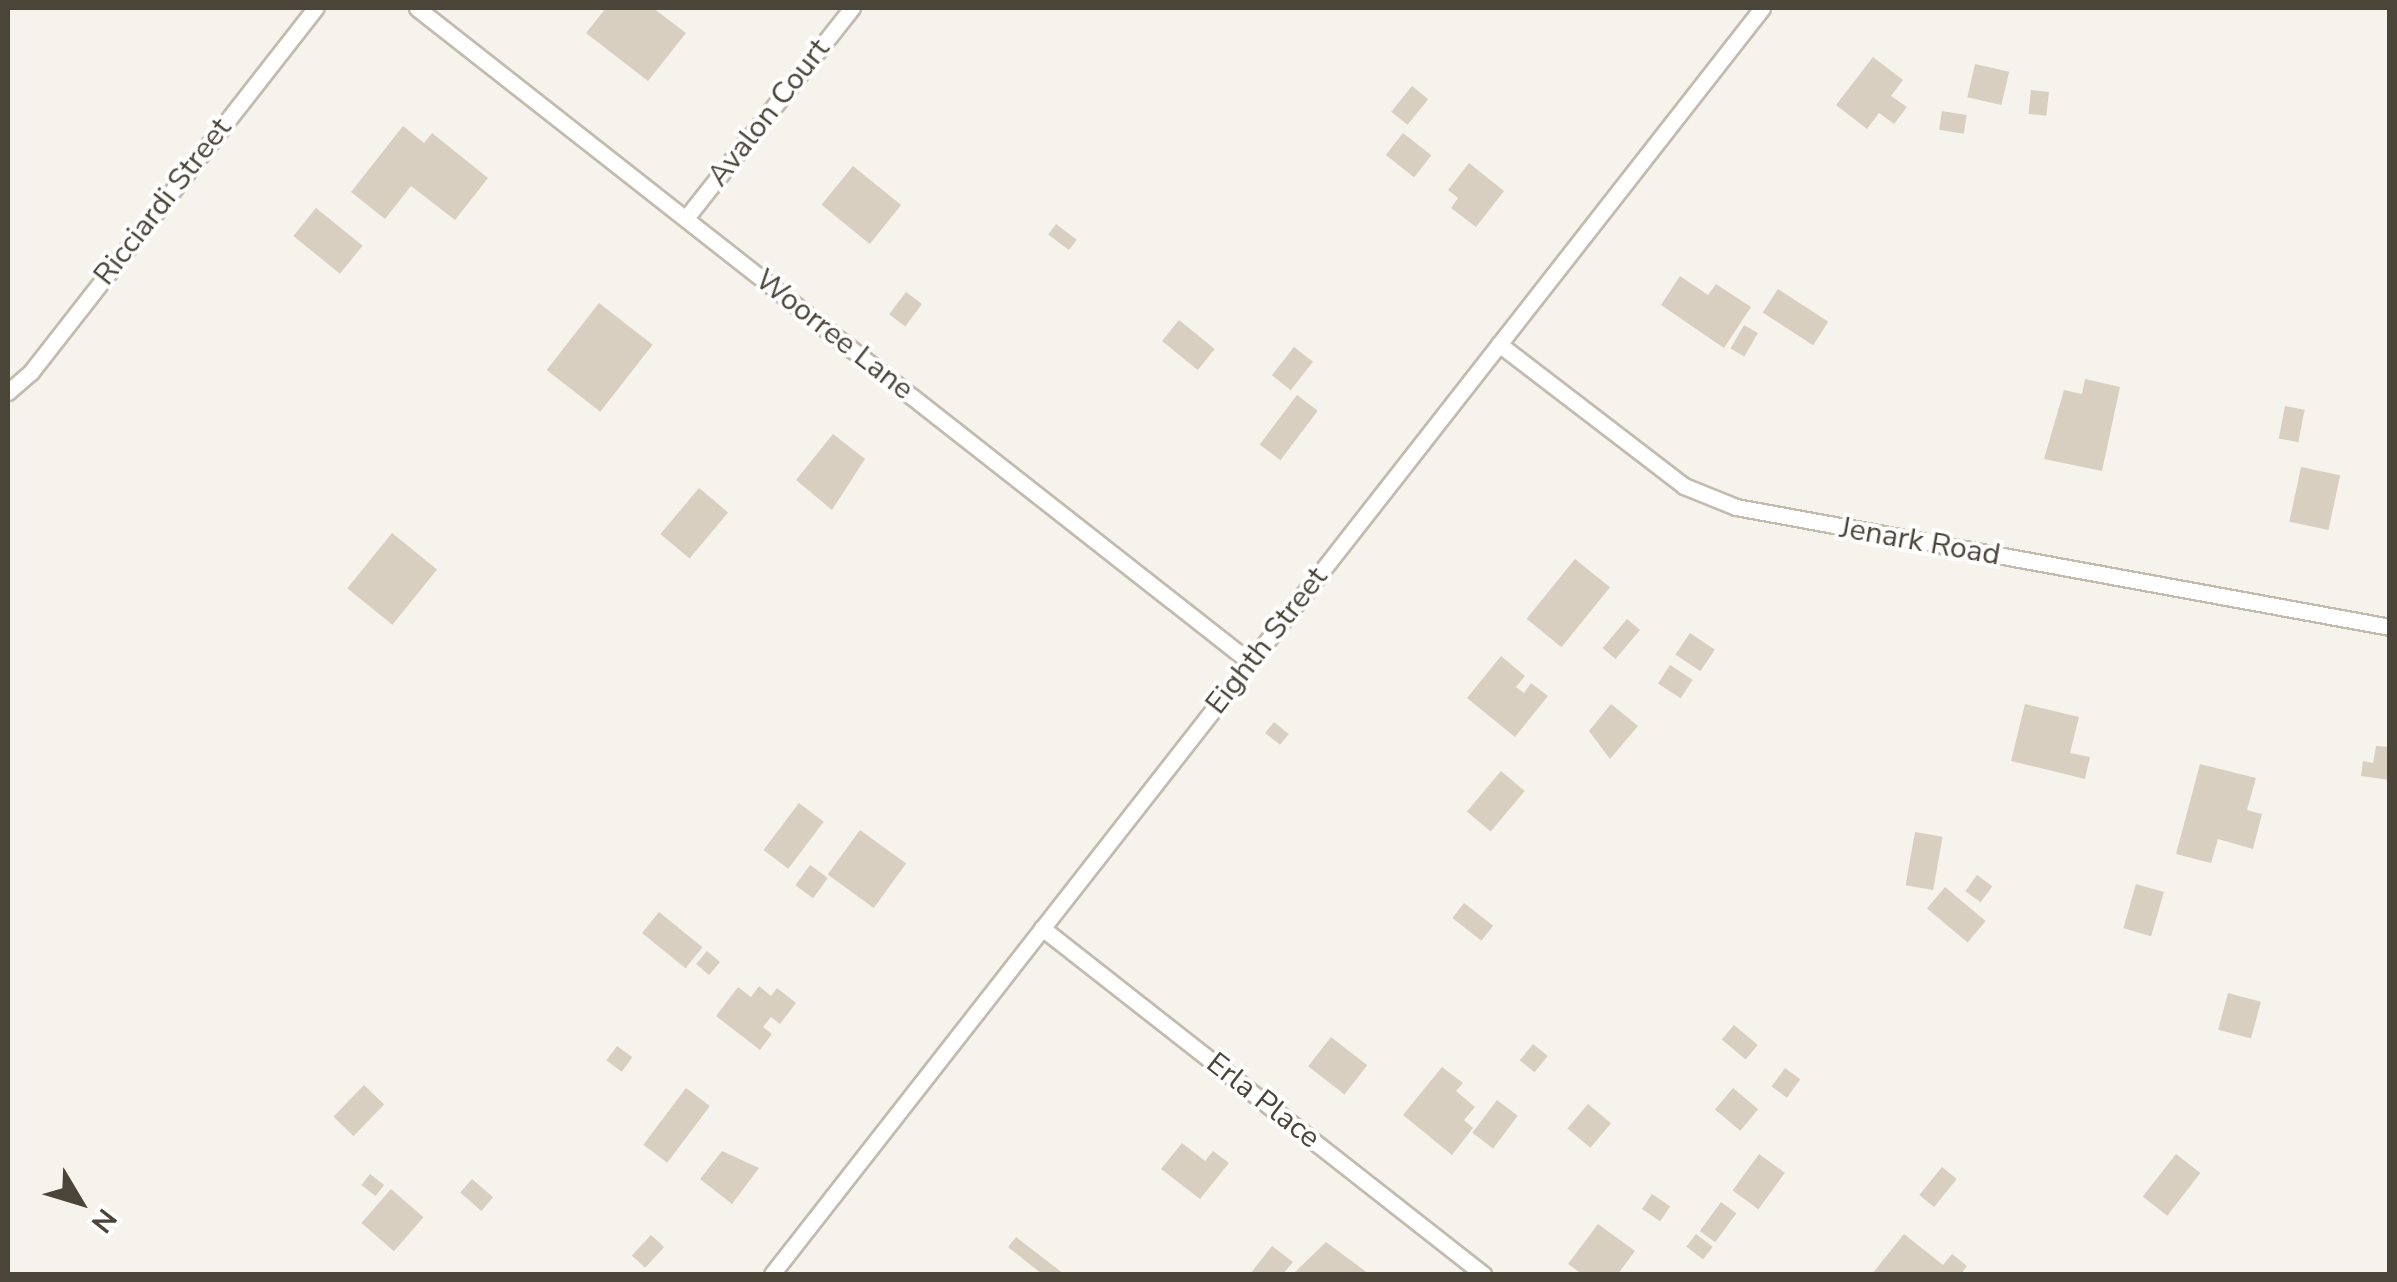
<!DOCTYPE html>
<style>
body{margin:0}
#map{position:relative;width:2397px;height:1282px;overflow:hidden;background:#f6f3ec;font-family:"Nunito Sans",sans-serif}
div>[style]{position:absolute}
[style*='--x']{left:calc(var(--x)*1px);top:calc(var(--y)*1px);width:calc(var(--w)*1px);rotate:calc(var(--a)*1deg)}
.building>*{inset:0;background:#d8cfc1;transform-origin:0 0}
.roads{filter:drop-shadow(2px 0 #c2bbae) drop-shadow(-2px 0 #c2bbae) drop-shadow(0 2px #c2bbae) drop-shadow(0 -2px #c2bbae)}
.minor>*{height:15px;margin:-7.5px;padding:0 7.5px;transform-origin:7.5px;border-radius:7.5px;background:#fff}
span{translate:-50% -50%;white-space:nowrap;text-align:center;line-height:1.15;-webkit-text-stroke:8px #fff;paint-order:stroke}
.street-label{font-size:30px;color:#4b4439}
.frame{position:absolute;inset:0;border:10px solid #4b4439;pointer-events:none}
.north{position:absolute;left:30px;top:1152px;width:100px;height:100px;-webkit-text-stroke:8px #fff;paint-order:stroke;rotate:128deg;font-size:28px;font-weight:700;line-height:40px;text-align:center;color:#4b4439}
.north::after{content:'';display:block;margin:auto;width:35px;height:45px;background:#4b4439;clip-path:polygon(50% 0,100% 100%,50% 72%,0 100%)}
</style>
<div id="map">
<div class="building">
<i style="clip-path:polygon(606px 8px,653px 8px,686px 33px,648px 81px,586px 33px)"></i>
<i style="clip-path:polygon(1873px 57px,1903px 80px,1891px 96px,1907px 107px,1894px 124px,1879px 113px,1867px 129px,1836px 105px)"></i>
<i style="left:1975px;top:64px;width:35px;height:34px;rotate:13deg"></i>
<i style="left:1412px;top:86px;width:21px;height:33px;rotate:39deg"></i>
<i style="left:2031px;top:90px;width:18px;height:24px;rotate:6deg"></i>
<i style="left:1942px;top:111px;width:25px;height:19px;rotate:9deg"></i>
<i style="clip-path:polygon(403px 126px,424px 143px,432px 133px,488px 178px,455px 220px,411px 186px,385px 219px,351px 192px)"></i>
<i style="left:1403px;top:133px;width:36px;height:28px;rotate:38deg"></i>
<i style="clip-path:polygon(1469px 163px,1504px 191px,1476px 227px,1451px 208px,1458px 198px,1448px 190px)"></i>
<i style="left:853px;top:166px;width:62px;height:50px;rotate:39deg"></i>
<i style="left:316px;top:208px;width:60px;height:36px;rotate:39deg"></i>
<i style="left:1056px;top:224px;width:26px;height:13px;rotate:37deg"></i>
<i style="clip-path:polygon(1680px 276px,1708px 295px,1716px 284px,1751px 307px,1724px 348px,1661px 305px)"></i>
<i style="left:1778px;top:289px;width:60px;height:28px;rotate:33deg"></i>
<i style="left:906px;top:292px;width:20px;height:28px;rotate:37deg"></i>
<i style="left:599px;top:303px;width:68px;height:85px;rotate:38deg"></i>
<i style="left:1179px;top:320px;width:46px;height:27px;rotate:39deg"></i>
<i style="left:1744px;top:325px;width:16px;height:27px;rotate:30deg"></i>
<i style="left:1294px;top:347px;width:24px;height:36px;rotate:38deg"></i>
<i style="clip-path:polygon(2085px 379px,2120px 387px,2102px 471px,2044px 459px,2064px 390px,2082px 394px)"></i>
<i style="left:1297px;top:395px;width:26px;height:62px;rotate:37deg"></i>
<i style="left:2285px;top:406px;width:20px;height:33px;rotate:11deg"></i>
<i style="clip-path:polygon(833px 434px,865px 459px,832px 510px,796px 480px)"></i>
<i style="left:2301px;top:467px;width:40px;height:56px;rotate:12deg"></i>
<i style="left:699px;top:488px;width:38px;height:60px;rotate:40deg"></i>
<i style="left:392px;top:533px;width:58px;height:71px;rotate:39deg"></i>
<i style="left:1575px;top:559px;width:45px;height:77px;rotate:39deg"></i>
<i style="left:1627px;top:619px;width:17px;height:38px;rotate:40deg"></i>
<i style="left:1690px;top:633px;width:30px;height:26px;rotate:34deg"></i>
<i style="clip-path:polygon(1501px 656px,1525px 676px,1516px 687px,1524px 693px,1531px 683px,1548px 696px,1515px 737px,1467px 698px)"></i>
<i style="left:1670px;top:665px;width:27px;height:22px;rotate:33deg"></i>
<i style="clip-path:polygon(1611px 704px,1638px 726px,1610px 759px,1589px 731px)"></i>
<i style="clip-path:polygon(2025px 704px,2079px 717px,2070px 753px,2090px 757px,2085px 779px,2011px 761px)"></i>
<i style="left:1274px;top:722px;width:19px;height:14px;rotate:39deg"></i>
<i style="clip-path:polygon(2376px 746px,2390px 747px,2390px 780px,2361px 776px,2363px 761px,2373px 763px)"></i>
<i style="clip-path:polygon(2200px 764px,2256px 778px,2247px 810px,2262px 814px,2253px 849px,2218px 839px,2211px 863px,2176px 854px)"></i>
<i style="left:1501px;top:771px;width:31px;height:53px;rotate:40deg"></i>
<i style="left:799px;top:803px;width:31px;height:59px;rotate:37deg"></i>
<i style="left:860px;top:830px;width:57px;height:55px;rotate:36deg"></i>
<i style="left:1915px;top:832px;width:28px;height:54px;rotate:10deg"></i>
<i style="left:810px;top:865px;width:22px;height:25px;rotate:36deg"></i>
<i style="left:1977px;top:875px;width:19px;height:20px;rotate:36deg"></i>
<i style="left:2136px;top:884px;width:29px;height:46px;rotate:16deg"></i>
<i style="left:1945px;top:887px;width:53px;height:28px;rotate:40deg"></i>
<i style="left:1464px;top:903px;width:37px;height:19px;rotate:38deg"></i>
<i style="left:659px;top:912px;width:56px;height:27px;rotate:39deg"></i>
<i style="left:707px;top:951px;width:17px;height:17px;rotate:40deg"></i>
<i style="clip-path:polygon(759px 986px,771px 996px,777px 988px,796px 1003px,780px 1024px,771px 1017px,763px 1027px,772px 1034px,760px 1050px,716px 1016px,738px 987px,751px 997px)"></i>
<i style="left:2228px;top:993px;width:34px;height:38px;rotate:15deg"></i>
<i style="left:1734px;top:1025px;width:31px;height:19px;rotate:40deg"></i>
<i style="left:1331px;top:1037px;width:46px;height:37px;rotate:38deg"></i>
<i style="left:1533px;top:1044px;width:19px;height:21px;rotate:39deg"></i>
<i style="left:617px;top:1046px;width:19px;height:18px;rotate:36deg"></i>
<i style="clip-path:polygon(1442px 1067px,1463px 1083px,1456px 1091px,1475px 1107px,1464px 1120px,1473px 1128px,1452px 1155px,1403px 1115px)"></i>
<i style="left:1785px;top:1068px;width:19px;height:23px;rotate:36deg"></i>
<i style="left:364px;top:1085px;width:28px;height:44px;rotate:44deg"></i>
<i style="left:686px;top:1088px;width:30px;height:71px;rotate:37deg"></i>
<i style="left:1733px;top:1088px;width:33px;height:28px;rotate:40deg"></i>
<i style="left:1497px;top:1100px;width:26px;height:41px;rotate:37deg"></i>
<i style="left:1588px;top:1104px;width:30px;height:32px;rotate:40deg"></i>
<i style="clip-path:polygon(1182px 1143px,1205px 1161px,1213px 1151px,1229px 1163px,1200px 1199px,1161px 1169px)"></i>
<i style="clip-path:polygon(722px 1151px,759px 1168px,732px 1204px,700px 1179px)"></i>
<i style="left:1759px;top:1154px;width:32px;height:45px;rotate:36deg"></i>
<i style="left:2176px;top:1154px;width:31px;height:54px;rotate:38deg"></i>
<i style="left:1942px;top:1167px;width:19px;height:36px;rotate:39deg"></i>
<i style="left:370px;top:1174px;width:18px;height:14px;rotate:38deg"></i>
<i style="left:472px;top:1179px;width:28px;height:18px;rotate:41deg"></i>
<i style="left:391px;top:1189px;width:43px;height:45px;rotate:41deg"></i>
<i style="left:1652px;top:1194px;width:22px;height:18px;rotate:34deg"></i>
<i style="left:1721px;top:1202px;width:19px;height:36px;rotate:36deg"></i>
<i style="clip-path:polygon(1598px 1224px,1635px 1251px,1618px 1274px,1582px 1274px,1568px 1264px)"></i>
<i style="left:1696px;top:1234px;width:21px;height:16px;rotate:37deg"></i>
<i style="clip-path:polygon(1904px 1234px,1943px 1265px,1952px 1254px,1967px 1266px,1961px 1274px,1872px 1274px)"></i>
<i style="left:651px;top:1235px;width:18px;height:28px;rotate:43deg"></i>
<i style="clip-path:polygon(1016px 1237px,1064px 1274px,1042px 1274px,1008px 1247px)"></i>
<i style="clip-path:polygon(1326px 1242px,1369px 1274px,1293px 1274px)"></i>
<i style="clip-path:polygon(1272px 1246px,1293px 1262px,1283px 1274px,1250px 1274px)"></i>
</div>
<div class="roads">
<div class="minor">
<i style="--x:417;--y:8;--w:1059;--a:38.14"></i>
<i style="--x:686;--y:218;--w:268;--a:-51.7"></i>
<i style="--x:1499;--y:344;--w:233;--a:37.5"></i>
<i style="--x:1684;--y:486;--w:56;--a:22"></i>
<i style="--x:1736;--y:507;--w:665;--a:10.4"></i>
<i style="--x:8;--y:392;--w:30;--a:-41"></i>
<i style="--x:31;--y:372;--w:462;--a:-52"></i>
<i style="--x:1042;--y:928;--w:561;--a:38.12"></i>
<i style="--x:772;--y:1274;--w:1607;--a:-51.97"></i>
</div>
</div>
<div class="street-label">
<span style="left:769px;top:113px;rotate:-52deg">Avalon Court</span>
<span style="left:163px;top:202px;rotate:-52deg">Ricciardi Street</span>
<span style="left:834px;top:335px;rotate:38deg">Woorree Lane</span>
<span style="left:1920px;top:542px;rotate:10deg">Jenark Road</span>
<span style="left:1267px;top:641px;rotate:-52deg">Eighth Street</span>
<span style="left:1263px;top:1101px;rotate:38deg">Erla Place</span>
</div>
<div class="frame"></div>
<div class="north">N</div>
</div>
